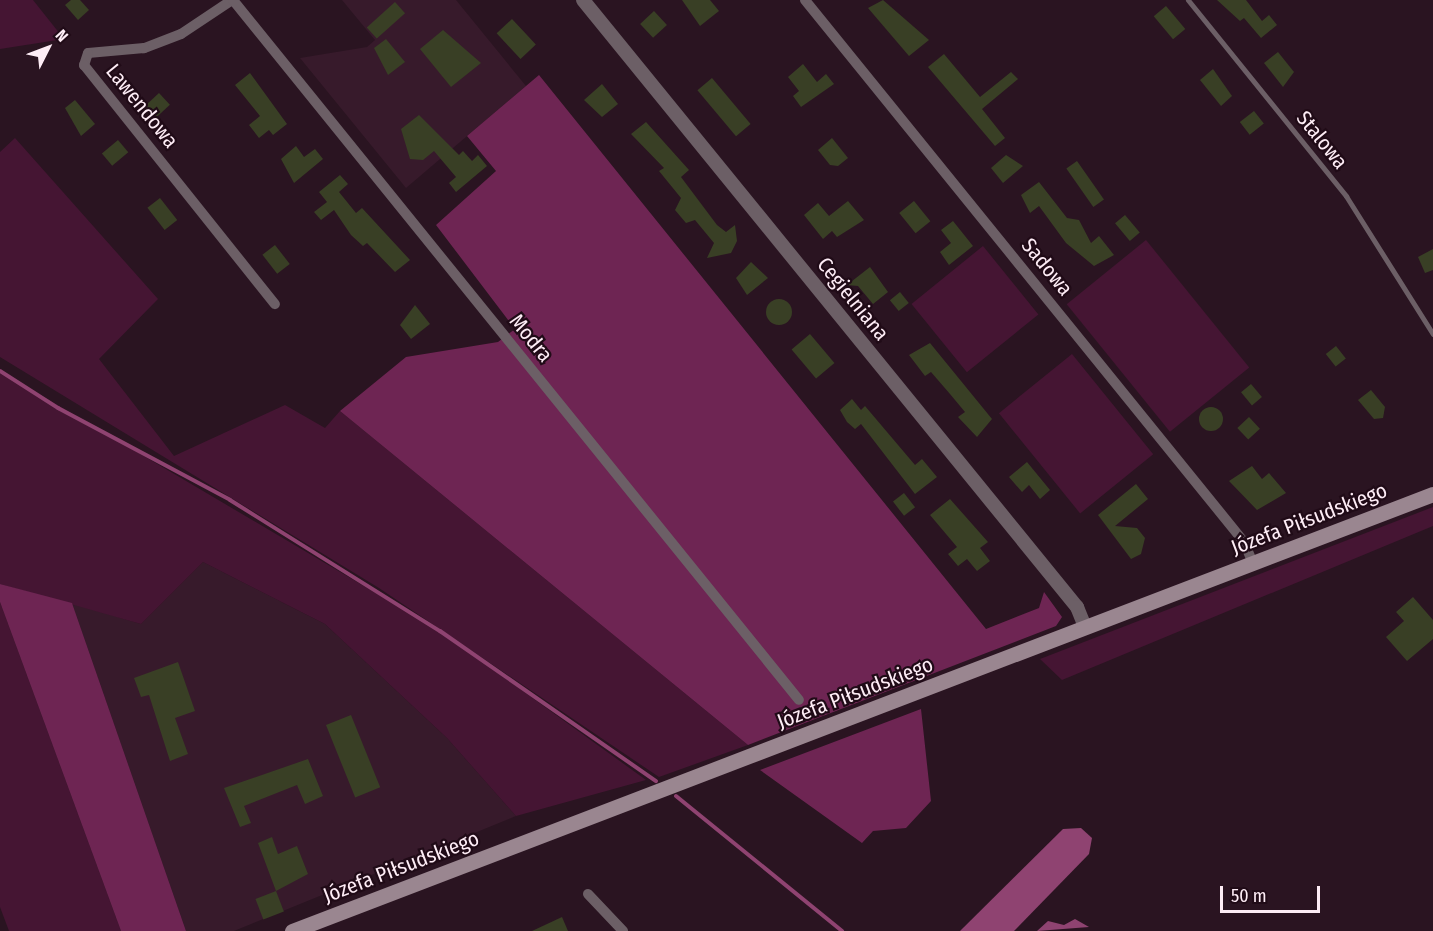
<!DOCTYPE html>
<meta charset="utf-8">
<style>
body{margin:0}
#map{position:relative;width:1433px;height:931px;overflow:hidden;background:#2a1421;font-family:"Fira Sans Condensed",sans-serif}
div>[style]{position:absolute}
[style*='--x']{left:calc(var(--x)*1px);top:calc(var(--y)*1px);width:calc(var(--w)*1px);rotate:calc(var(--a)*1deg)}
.built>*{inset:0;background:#371a2b}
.green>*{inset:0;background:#451533;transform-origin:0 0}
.forest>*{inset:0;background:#6e2553}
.water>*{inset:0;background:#8f4371}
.stream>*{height:4px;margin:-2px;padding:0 2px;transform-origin:2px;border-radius:2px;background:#8f4371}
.building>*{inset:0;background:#393f25;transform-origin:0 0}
.round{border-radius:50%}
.service>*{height:5px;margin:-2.5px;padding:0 2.5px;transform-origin:2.5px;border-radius:2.5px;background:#6c5f66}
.minor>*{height:10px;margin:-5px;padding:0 5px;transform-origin:5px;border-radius:5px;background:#6c5f66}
.tertiary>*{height:14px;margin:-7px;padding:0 7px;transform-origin:7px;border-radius:7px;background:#6c5f66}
.secondary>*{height:15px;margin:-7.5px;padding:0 7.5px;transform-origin:7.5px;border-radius:7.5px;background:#9a8690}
span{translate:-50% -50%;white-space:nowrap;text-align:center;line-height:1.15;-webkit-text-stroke:4.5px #200b17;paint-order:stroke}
.street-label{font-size:21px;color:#feedf6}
.north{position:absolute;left:18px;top:18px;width:60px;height:60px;-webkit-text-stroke:4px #200b17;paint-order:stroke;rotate:48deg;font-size:16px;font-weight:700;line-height:24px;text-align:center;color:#feedf6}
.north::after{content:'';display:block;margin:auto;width:21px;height:27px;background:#feedf6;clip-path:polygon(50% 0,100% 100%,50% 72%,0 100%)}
.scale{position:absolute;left:1220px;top:886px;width:100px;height:27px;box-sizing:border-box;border:3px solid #feedf6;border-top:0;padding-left:8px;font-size:18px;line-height:21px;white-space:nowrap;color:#feedf6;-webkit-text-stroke:4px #200b17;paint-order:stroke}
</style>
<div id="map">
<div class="built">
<i style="clip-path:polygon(342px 0,456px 0,526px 86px,406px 188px,300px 58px,367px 47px,375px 40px)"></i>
<i style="clip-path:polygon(203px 562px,325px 624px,447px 738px,516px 816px,234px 931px,186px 931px,72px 603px,141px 624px)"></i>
</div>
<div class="green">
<i style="clip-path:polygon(0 0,33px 0,64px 39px,0 49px)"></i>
<i style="clip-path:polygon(15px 138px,158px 299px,99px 359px,174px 456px,285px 405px,325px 428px,340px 411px,748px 745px,659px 777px,379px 588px,0 357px,0 152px)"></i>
<i style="left:1146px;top:240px;width:164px;height:102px;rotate:51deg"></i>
<i style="left:983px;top:246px;width:88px;height:92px;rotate:51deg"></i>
<i style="left:1072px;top:354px;width:129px;height:94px;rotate:51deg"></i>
<i style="clip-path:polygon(0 371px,440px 631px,646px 780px,516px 816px,447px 738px,325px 624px,203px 562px,141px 624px,0 584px)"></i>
<i style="clip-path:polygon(1433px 507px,1433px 526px,1062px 680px,1040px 659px)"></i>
<i style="clip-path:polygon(0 602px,121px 931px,9px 931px,0 907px)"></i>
</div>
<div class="forest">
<i style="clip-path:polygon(539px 75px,986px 629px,1039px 608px,1044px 592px,1062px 617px,1056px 626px,748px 745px,340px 411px,406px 357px,498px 342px,515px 329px,436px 225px,496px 171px,467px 136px)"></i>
<i style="clip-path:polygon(0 584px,72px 603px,186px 931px,121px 931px,0 602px)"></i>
<i style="clip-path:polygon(921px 709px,931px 801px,906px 828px,873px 831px,862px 843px,760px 770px)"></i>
</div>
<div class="water">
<i style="clip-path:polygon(1081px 828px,1092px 838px,1089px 854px,1014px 931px,960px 931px,1063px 829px)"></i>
<i style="clip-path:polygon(1075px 919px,1089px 927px,1037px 931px,1048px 921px,1064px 925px)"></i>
</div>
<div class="stream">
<i style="--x:0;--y:371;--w:69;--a:32.5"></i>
<i style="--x:58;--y:408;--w:195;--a:28.1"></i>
<i style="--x:230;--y:500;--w:248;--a:32"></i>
<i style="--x:440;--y:631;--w:263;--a:34.8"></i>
<i style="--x:676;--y:796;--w:214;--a:39.1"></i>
</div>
<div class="building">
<i style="clip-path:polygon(71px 0,80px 0,89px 10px,78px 20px,65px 5px)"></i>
<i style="clip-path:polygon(682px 0,710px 0,719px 11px,700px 26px)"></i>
<i style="clip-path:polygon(883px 0,929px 40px,909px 56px,868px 8px)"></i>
<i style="clip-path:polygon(1217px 0,1246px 0,1262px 21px,1269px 15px,1277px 25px,1261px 38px,1244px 18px,1240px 21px)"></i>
<i style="left:395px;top:2px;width:15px;height:38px;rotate:48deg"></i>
<i style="left:1166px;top:6px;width:30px;height:16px;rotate:50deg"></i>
<i style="left:654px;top:11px;width:19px;height:19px;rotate:47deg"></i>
<i style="left:512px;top:19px;width:35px;height:21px;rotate:47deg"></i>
<i style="clip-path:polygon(443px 30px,481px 63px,451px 87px,420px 49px)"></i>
<i style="clip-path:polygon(386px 39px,405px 62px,388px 75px,374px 48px)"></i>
<i style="clip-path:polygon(1278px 52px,1294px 72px,1283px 87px,1264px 63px)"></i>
<i style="clip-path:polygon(944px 54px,980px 97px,1011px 72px,1018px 79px,982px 109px,1005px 138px,995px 146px,928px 67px)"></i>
<i style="clip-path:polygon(803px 64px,817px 82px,826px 74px,834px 84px,801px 107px,793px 96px,799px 91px,788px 77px)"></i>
<i style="clip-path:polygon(1213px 69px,1232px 96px,1221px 106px,1200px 80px)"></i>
<i style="clip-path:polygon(250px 73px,287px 124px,273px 135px,269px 130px,259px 138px,249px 125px,260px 116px,235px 85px)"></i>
<i style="left:712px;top:78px;width:60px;height:19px;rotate:50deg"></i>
<i style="clip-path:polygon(602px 84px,618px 104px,602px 117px,584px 100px)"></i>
<i style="left:159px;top:93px;width:16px;height:24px;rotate:47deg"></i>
<i style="clip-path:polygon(75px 100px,95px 124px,81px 136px,65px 108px)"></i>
<i style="left:1254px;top:111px;width:16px;height:18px;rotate:52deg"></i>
<i style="clip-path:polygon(419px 115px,459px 155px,463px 151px,472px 161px,478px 155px,487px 166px,456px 192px,449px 183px,456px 177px,434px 151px,423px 160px,410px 159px,401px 129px)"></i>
<i style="clip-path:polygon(646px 122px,689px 170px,681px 177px,717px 225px,726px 232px,735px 225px,737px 241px,731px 253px,707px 258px,714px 243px,695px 220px,686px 223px,675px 210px,681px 198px,659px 171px,664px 168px,631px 134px)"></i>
<i style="clip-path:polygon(832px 138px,848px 158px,838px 166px,830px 165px,818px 150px)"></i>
<i style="left:118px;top:140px;width:16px;height:21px;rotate:50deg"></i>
<i style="clip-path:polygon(296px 146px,304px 157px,315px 149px,323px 159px,294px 183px,281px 159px)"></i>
<i style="clip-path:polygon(1006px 155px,1023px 166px,1003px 183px,991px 168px)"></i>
<i style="left:1077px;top:161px;width:47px;height:13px;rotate:55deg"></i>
<i style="clip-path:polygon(340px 175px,348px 184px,339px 192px,356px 213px,362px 208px,410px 260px,395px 272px,367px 243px,363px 246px,351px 235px,334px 210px,321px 220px,314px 212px,327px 202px,319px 192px)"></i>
<i style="clip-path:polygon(1039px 182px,1067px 218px,1079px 220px,1091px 243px,1099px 236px,1114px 255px,1094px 266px,1066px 243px,1039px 206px,1030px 213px,1021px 195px)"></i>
<i style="left:160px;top:198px;width:28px;height:16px;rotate:52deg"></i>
<i style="clip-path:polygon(848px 201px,864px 220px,837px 237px,832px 231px,823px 239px,804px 215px,818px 203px,829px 216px)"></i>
<i style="left:914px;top:201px;width:26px;height:19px;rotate:51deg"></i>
<i style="left:1125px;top:215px;width:23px;height:13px;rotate:50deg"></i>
<i style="clip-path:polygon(953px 221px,973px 246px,949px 265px,940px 252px,951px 243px,941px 230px)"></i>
<i style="left:275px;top:245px;width:24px;height:16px;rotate:52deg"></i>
<i style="clip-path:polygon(1433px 249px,1433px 270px,1425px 273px,1418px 257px)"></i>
<i style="clip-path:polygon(751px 262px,768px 278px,747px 295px,736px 278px)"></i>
<i style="clip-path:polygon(870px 267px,888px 292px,873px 304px,858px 286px,847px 285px)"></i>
<i style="left:900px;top:292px;width:14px;height:13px;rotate:51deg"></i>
<i class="round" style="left:766px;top:299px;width:26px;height:26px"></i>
<i style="clip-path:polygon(415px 305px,430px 324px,411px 339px,400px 325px)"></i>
<i style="left:810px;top:334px;width:38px;height:24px;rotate:50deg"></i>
<i style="clip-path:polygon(930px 343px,992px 419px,977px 437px,958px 417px,965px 412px,950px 394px,931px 372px,925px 376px,909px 355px)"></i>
<i style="left:1336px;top:346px;width:16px;height:13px;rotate:52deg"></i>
<i style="left:1251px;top:384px;width:17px;height:13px;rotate:50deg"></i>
<i style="clip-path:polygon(1371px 390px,1385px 407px,1383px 418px,1374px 419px,1358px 400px)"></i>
<i style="clip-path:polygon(852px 399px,861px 410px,865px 406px,915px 465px,922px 459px,937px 477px,915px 494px,861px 424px,855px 429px,847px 422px,840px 410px)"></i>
<i class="round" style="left:1199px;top:407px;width:24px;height:24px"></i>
<i style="left:1249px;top:417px;width:16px;height:16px;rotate:47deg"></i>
<i style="clip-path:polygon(1027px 462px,1050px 490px,1040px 499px,1029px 485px,1022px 492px,1009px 477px)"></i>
<i style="clip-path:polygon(1252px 466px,1262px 479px,1269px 473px,1286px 493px,1257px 510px,1229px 481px)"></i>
<i style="clip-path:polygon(1136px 484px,1148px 499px,1115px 526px,1137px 528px,1145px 538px,1141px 554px,1131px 559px,1098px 515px)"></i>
<i style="left:904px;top:493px;width:18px;height:14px;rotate:52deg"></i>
<i style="clip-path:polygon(950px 499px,988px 542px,980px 548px,990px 561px,977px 571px,967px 559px,958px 566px,948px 554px,957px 547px,930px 515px)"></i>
<i style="clip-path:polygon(1413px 597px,1433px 620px,1433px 639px,1407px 661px,1386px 637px,1404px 621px,1396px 612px)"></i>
<i style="clip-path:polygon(178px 662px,195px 711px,175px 718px,188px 754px,170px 761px,149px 695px,141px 697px,134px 678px)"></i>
<i style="left:351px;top:715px;width:78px;height:27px;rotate:68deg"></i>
<i style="clip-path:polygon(308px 759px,323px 796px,305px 804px,297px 785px,244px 806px,251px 823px,240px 827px,224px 788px)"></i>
<i style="clip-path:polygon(272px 837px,278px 854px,297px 846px,308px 874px,276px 891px,258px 843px)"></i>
<i style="left:276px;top:891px;width:22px;height:22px;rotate:69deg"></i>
<i style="clip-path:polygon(562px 917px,568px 931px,532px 931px)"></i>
</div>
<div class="service">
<i style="--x:1188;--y:0;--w:252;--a:51.1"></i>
<i style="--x:1346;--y:196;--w:163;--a:57.8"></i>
</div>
<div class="minor">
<i style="--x:232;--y:0;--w:61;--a:146.3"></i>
<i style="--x:181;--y:34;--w:40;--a:159"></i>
<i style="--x:144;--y:48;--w:56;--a:174.9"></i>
<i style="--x:88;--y:53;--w:13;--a:108"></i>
<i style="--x:84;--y:65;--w:306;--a:51.4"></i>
<i style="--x:233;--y:0;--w:900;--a:51.04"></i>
<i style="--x:805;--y:0;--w:697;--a:50.99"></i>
<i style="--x:1244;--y:542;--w:23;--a:67"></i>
<i style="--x:588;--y:894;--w:51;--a:46.6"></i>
</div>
<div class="tertiary">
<i style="--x:583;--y:0;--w:783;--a:50.86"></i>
<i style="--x:1077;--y:607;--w:22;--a:68"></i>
</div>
<div class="secondary">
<i style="--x:292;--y:931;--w:1222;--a:-20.96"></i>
</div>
<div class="street-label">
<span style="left:142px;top:106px;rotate:51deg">Lawendowa</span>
<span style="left:1322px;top:140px;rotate:51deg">Stalowa</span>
<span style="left:1047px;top:267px;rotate:51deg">Sadowa</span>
<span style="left:853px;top:299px;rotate:51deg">Cegielniana</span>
<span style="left:531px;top:338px;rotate:51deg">Modra</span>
<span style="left:1309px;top:519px;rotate:-21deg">Józefa Piłsudskiego</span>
<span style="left:855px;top:693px;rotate:-21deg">Józefa Piłsudskiego</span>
<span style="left:401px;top:867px;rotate:-21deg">Józefa Piłsudskiego</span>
</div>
<div class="north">N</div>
<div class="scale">50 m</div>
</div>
